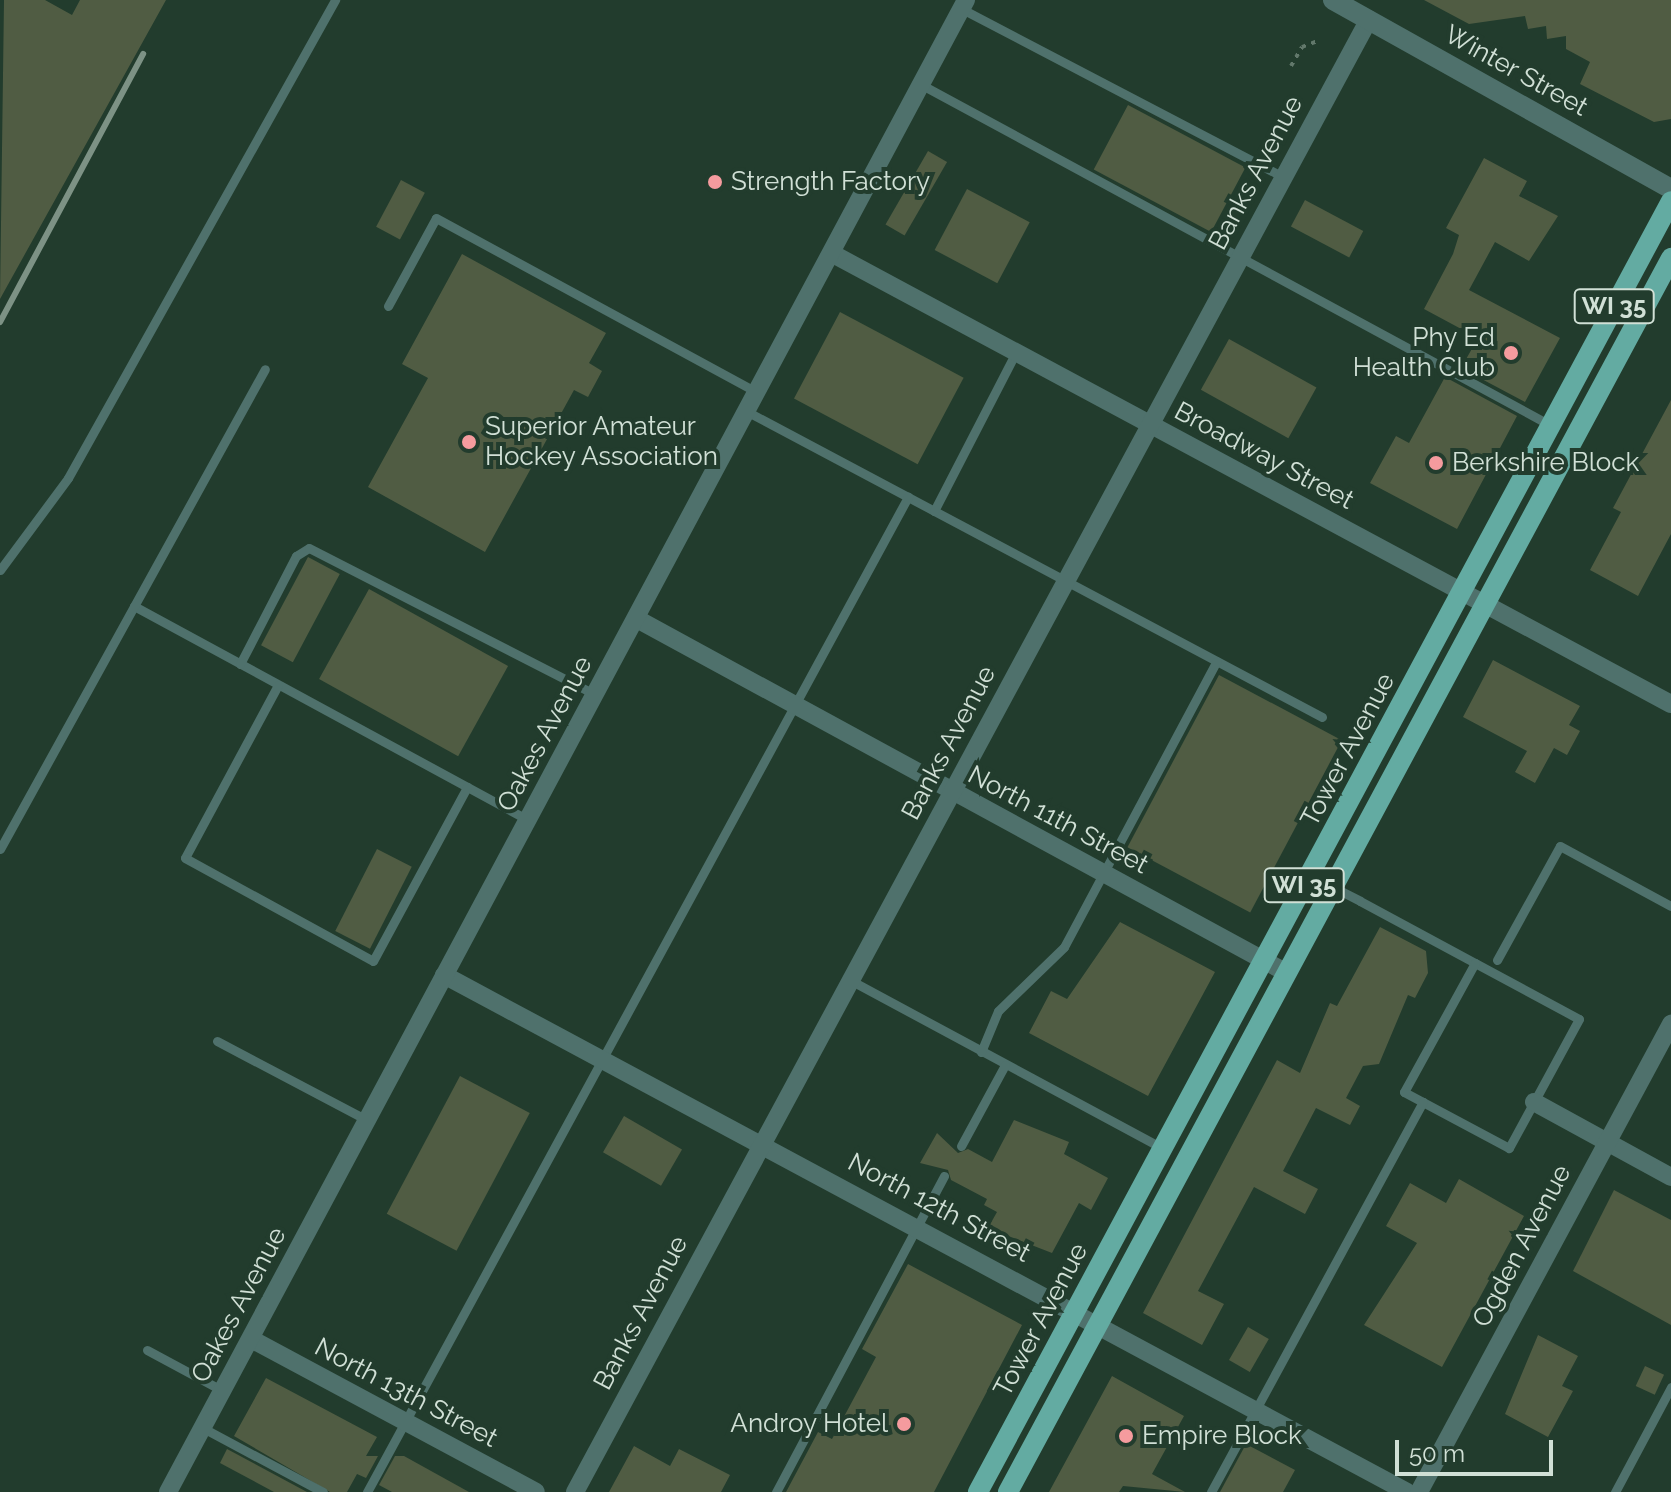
<!DOCTYPE html>
<style>
body{margin:0}
#map{position:relative;width:1671px;height:1492px;overflow:hidden;background:#223c2d;font-family:Raleway,sans-serif}
div>[style]{position:absolute}
[style*='--x']{left:calc(var(--x)*1px);top:calc(var(--y)*1px);width:calc(var(--w)*1px);rotate:calc(var(--a)*1deg)}
.building>*{inset:0;background:#505c43;transform-origin:0 0}
.path>*{height:4px;margin-top:-2px;transform-origin:0;background:repeating-linear-gradient(90deg,#62786b 0 4px,transparent 0 10px)}
.service>*{height:9px;margin:-4.5px;padding:0 4.5px;transform-origin:4.5px;border-radius:4.5px;background:#4f716c}
.minor>*{height:18px;margin:-9px;padding:0 9px;transform-origin:9px;border-radius:9px;background:#4f716c}
.tertiary>*{height:20px;margin:-10px;padding:0 10px;transform-origin:10px;border-radius:10px;background:#4f716c}
.primary>*{height:20px;margin:-10px;padding:0 10px;transform-origin:10px;border-radius:10px;background:#63aba2}
.rail>*{height:6px;margin:-3px;padding:0 3px;transform-origin:3px;border-radius:3px;background:#7d9285}
.dots>*{width:22px;height:22px;translate:-50% -50%;box-sizing:border-box;border:4px solid #223c2d;border-radius:50%}
span{translate:-50% -50%;white-space:nowrap;text-align:center;line-height:1.15;-webkit-text-stroke:8px #223c2d;paint-order:stroke}
.shield-label span{padding:2px 6px;background:#223c2d;border:2px solid;border-radius:6px;-webkit-text-stroke-width:0}
.shield-label{font-size:24px;color:#d1e0d6;font-weight:700}
.street-label{font-size:26px;color:#d1e0d6}
.poi-label{font-size:26px;color:#d1e0d6}
.left{translate:0 -50%;text-align:left}
.right{translate:-100% -50%;text-align:right}
.scale{position:absolute;left:1395px;top:1440px;width:158px;height:36px;box-sizing:border-box;border:4px solid #d1e0d6;border-top:0;padding-left:10px;font-size:24px;line-height:28px;white-space:nowrap;color:#d1e0d6;-webkit-text-stroke:6px #223c2d;paint-order:stroke}
</style>
<div id="map">
<div class="building">
<i style="clip-path:polygon(4px 0,45px 0,72px 15px,80px 0,166px 0,0 299px)"></i>
<i style="clip-path:polygon(1424px 0,1671px 0,1671px 119px,1654px 122px,1580px 84px,1590px 62px,1566px 49px,1566px 36px,1547px 39px,1546px 26px,1528px 29px,1525px 16px,1469px 24px)"></i>
<i style="left:1128px;top:105px;width:133px;height:73px;rotate:28deg"></i>
<i style="left:928px;top:151px;width:22px;height:85px;rotate:30deg"></i>
<i style="clip-path:polygon(1484px 158px,1527px 181px,1519px 196px,1558px 216px,1529px 261px,1495px 242px,1469px 290px,1560px 338px,1525px 402px,1461px 368px,1478px 338px,1424px 309px,1453px 254px,1459px 235px,1446px 228px)"></i>
<i style="left:401px;top:180px;width:27px;height:53px;rotate:28deg"></i>
<i style="left:967px;top:189px;width:71px;height:69px;rotate:28deg"></i>
<i style="left:1305px;top:200px;width:66px;height:30px;rotate:28deg"></i>
<i style="clip-path:polygon(462px 254px,606px 333px,589px 363px,602px 371px,588px 397px,574px 390px,485px 552px,368px 487px,428px 378px,402px 364px)"></i>
<i style="left:840px;top:312px;width:140px;height:98px;rotate:28deg"></i>
<i style="left:1229px;top:339px;width:100px;height:58px;rotate:29deg"></i>
<i style="clip-path:polygon(1445px 377px,1517px 416px,1457px 529px,1370px 483px,1396px 436px,1409px 443px)"></i>
<i style="clip-path:polygon(1671px 400px,1671px 534px,1638px 596px,1590px 570px,1621px 512px,1613px 508px)"></i>
<i style="left:308px;top:557px;width:36px;height:100px;rotate:28deg"></i>
<i style="left:369px;top:589px;width:159px;height:103px;rotate:29deg"></i>
<i style="clip-path:polygon(1493px 660px,1580px 706px,1569px 725px,1580px 731px,1567px 755px,1554px 748px,1535px 783px,1515px 772px,1527px 751px,1463px 717px)"></i>
<i style="left:1219px;top:675px;width:139px;height:195px;rotate:28deg"></i>
<i style="left:377px;top:849px;width:39px;height:92px;rotate:27deg"></i>
<i style="clip-path:polygon(1120px 922px,1215px 972px,1148px 1096px,1029px 1033px,1051px 991px,1067px 999px)"></i>
<i style="clip-path:polygon(1380px 927px,1426px 951px,1428px 973px,1415px 998px,1408px 995px,1379px 1064px,1363px 1066px,1346px 1098px,1360px 1106px,1350px 1125px,1316px 1108px,1283px 1171px,1318px 1189px,1305px 1214px,1254px 1187px,1198px 1291px,1224px 1304px,1202px 1345px,1143px 1313px,1277px 1060px,1300px 1073px,1330px 1003px,1337px 1006px)"></i>
<i style="left:460px;top:1076px;width:79px;height:156px;rotate:28deg"></i>
<i style="left:624px;top:1116px;width:67px;height:42px;rotate:30deg"></i>
<i style="clip-path:polygon(1014px 1120px,1069px 1142px,1064px 1154px,1108px 1178px,1091px 1210px,1079px 1203px,1052px 1253px,988px 1228px,997px 1212px,984px 1205px,987px 1199px,951px 1180px,948px 1170px,920px 1163px,937px 1133px,958px 1153px,968px 1149px,992px 1162px)"></i>
<i style="clip-path:polygon(1459px 1179px,1524px 1216px,1442px 1367px,1364px 1325px,1417px 1243px,1386px 1226px,1410px 1183px,1446px 1203px)"></i>
<i style="clip-path:polygon(1614px 1190px,1671px 1220px,1671px 1325px,1573px 1271px)"></i>
<i style="clip-path:polygon(908px 1264px,1022px 1325px,934px 1492px,786px 1492px,818px 1432px,832px 1439px,876px 1357px,862px 1349px)"></i>
<i style="left:1248px;top:1327px;width:24px;height:38px;rotate:30deg"></i>
<i style="clip-path:polygon(1538px 1335px,1578px 1356px,1562px 1386px,1573px 1391px,1548px 1437px,1505px 1414px)"></i>
<i style="left:1645px;top:1366px;width:21px;height:22px;rotate:25deg"></i>
<i style="clip-path:polygon(1112px 1376px,1184px 1416px,1152px 1474px,1185px 1492px,1123px 1486px,1119px 1492px,1049px 1492px)"></i>
<i style="clip-path:polygon(266px 1378px,377px 1437px,366px 1456px,378px 1456px,366px 1478px,357px 1474px,347px 1492px,330px 1492px,234px 1436px)"></i>
<i style="clip-path:polygon(1246px 1444px,1295px 1470px,1283px 1492px,1220px 1492px)"></i>
<i style="clip-path:polygon(634px 1446px,670px 1466px,679px 1449px,730px 1475px,721px 1492px,609px 1492px)"></i>
<i style="clip-path:polygon(227px 1449px,307px 1492px,274px 1492px,220px 1463px)"></i>
<i style="clip-path:polygon(395px 1456px,404px 1456px,469px 1492px,392px 1492px,379px 1485px)"></i>
</div>
<div class="path">
<i style="--x:1291;--y:66;--w:22;--a:-60"></i>
<i style="--x:1302;--y:47;--w:17;--a:-21"></i>
</div>
<div class="service">
<i style="--x:962;--y:9;--w:362;--a:27.6"></i>
<i style="--x:922;--y:85;--w:714;--a:28.43"></i>
<i style="--x:388;--y:306;--w:100;--a:-61.4"></i>
<i style="--x:436;--y:218;--w:366;--a:28.5"></i>
<i style="--x:748;--y:412;--w:650;--a:27.98"></i>
<i style="--x:934;--y:511;--w:179;--a:-62.7"></i>
<i style="--x:0;--y:570;--w:114;--a:-53.5"></i>
<i style="--x:68;--y:478;--w:548;--a:-60.81"></i>
<i style="--x:134;--y:606;--w:448;--a:28.5"></i>
<i style="--x:240;--y:664;--w:122;--a:-62.6"></i>
<i style="--x:296;--y:556;--w:15;--a:-32"></i>
<i style="--x:309;--y:548;--w:322;--a:27.1"></i>
<i style="--x:278;--y:685;--w:196;--a:118.3"></i>
<i style="--x:185;--y:858;--w:214;--a:28.7"></i>
<i style="--x:373;--y:961;--w:198;--a:-61.6"></i>
<i style="--x:0;--y:849;--w:548;--a:-61.1"></i>
<i style="--x:1333;--y:887;--w:30;--a:27"></i>
<i style="--x:1360;--y:901;--w:131;--a:28.3"></i>
<i style="--x:1475;--y:963;--w:118;--a:28.3"></i>
<i style="--x:1579;--y:1019;--w:147;--a:118.5"></i>
<i style="--x:1509;--y:1148;--w:119;--a:-151.9"></i>
<i style="--x:1404;--y:1092;--w:147;--a:-61.2"></i>
<i style="--x:1497;--y:960;--w:130;--a:-61.1"></i>
<i style="--x:1560;--y:846;--w:126;--a:28.4"></i>
<i style="--x:850;--y:980;--w:354;--a:28.3"></i>
<i style="--x:217;--y:1041;--w:170;--a:27.8"></i>
<i style="--x:981;--y:1052;--w:44;--a:-67.5"></i>
<i style="--x:998;--y:1011;--w:92;--a:-44.1"></i>
<i style="--x:1064;--y:947;--w:324;--a:-61.9"></i>
<i style="--x:961;--y:1146;--w:92;--a:-61.5"></i>
<i style="--x:147;--y:1350;--w:86;--a:28.3"></i>
<i style="--x:203;--y:1428;--w:136;--a:28.1"></i>
<i style="--x:367;--y:1492;--w:1133;--a:-61.47"></i>
<i style="--x:776;--y:1492;--w:358;--a:-62"></i>
<i style="--x:1211;--y:1492;--w:444;--a:-61.5"></i>
<i style="--x:1615;--y:1492;--w:119;--a:-61.9"></i>
</div>
<div class="minor">
<i style="--x:833;--y:254;--w:951;--a:28.24"></i>
<i style="--x:637;--y:619;--w:740;--a:28.57"></i>
<i style="--x:444;--y:975;--w:1093;--a:28.23"></i>
<i style="--x:1534;--y:1102;--w:156;--a:28.7"></i>
<i style="--x:251;--y:1339;--w:323;--a:28.2"></i>
<i style="--x:168;--y:1492;--w:1692;--a:-61.86"></i>
<i style="--x:575;--y:1492;--w:1673;--a:-61.67"></i>
<i style="--x:1419;--y:1492;--w:532;--a:-61.7"></i>
</div>
<div class="tertiary">
<i style="--x:1333;--y:0;--w:387;--a:29.2"></i>
</div>
<div class="primary">
<i style="--x:978;--y:1492;--w:1465;--a:-61.77"></i>
<i style="--x:1008;--y:1492;--w:1401;--a:-61.75"></i>
</div>
<div class="rail">
<i style="--x:0;--y:322;--w:304;--a:-61.9"></i>
</div>
<div class="dots">
<i style="left:715px;top:182px;background:#f59b9e"></i>
<i style="left:1511px;top:353px;background:#f59b9e"></i>
<i style="left:469px;top:442px;background:#f59b9e"></i>
<i style="left:1436px;top:463px;background:#f59b9e"></i>
<i style="left:904px;top:1424px;background:#f59b9e"></i>
<i style="left:1126px;top:1436px;background:#f59b9e"></i>
</div>
<div class="shield-label">
<span style="left:1614px;top:306px">WI 35</span>
<span style="left:1304px;top:885px">WI 35</span>
</div>
<div class="street-label">
<span style="left:1516px;top:71px;rotate:29deg">Winter Street</span>
<span style="left:1256px;top:173px;rotate:-62deg">Banks Avenue</span>
<span style="left:1264px;top:456px;rotate:28deg">Broadway Street</span>
<span style="left:545px;top:734px;rotate:-62deg">Oakes Avenue</span>
<span style="left:949px;top:743px;rotate:-62deg">Banks Avenue</span>
<span style="left:1348px;top:750px;rotate:-62deg">Tower Avenue</span>
<span style="left:1058px;top:820px;rotate:28deg">North 11th Street</span>
<span style="left:939px;top:1208px;rotate:28deg">North 12th Street</span>
<span style="left:1522px;top:1246px;rotate:-62deg">Ogden Avenue</span>
<span style="left:239px;top:1305px;rotate:-62deg">Oakes Avenue</span>
<span style="left:641px;top:1313px;rotate:-62deg">Banks Avenue</span>
<span style="left:1041px;top:1320px;rotate:-62deg">Tower Avenue</span>
<span style="left:406px;top:1393px;rotate:28deg">North 13th Street</span>
</div>
<div class="poi-label">
<span class="left" style="left:731px;top:182px">Strength Factory</span>
<span class="right" style="left:1495px;top:353px">Phy Ed<br>Health Club</span>
<span class="left" style="left:485px;top:442px">Superior Amateur<br>Hockey Association</span>
<span class="left" style="left:1452px;top:463px">Berkshire Block</span>
<span class="right" style="left:888px;top:1424px">Androy Hotel</span>
<span class="left" style="left:1142px;top:1436px">Empire Block</span>
</div>
<div class="scale">50 m</div>
</div>
